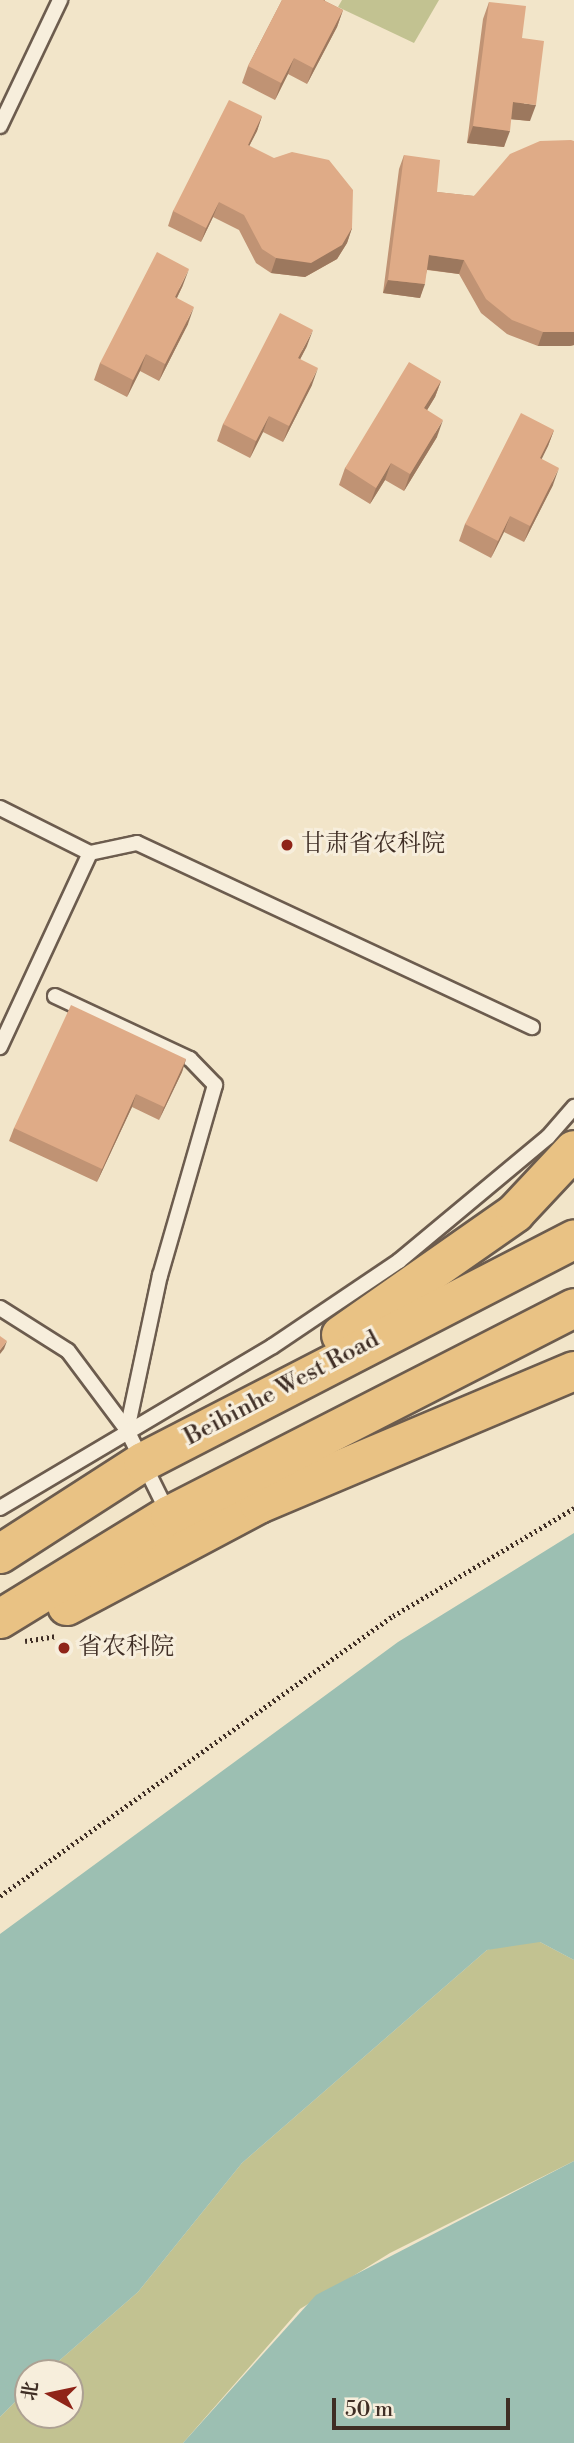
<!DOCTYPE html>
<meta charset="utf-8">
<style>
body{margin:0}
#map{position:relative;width:574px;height:2443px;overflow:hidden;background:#f2e5c9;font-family:"Libre Bodoni","Noto Serif SC",serif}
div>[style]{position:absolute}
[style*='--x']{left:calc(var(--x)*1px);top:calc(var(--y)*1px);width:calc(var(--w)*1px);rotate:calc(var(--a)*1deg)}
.green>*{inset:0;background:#c2c291}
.water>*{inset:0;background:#9cbfb2}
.path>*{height:4.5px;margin-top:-2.25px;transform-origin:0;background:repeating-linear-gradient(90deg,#3f2e25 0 2px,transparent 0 5.5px)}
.roads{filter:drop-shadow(2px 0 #6c5c4e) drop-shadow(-2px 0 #6c5c4e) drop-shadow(0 2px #6c5c4e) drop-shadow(0 -2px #6c5c4e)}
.lane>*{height:14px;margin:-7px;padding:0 7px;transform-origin:7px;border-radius:7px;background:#f7eedc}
.primary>*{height:38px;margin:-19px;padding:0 19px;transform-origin:19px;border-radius:19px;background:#e9c284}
.wall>*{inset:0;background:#c09374}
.shaded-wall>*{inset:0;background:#9c785e}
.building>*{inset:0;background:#dfab87}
.dots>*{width:19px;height:19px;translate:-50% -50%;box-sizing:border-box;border:4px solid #f7eedc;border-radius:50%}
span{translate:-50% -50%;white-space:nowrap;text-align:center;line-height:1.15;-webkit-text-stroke:6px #f7eedc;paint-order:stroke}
.poi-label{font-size:24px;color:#3f2e25}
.left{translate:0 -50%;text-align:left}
.street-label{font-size:24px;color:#3f2e25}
.north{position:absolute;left:14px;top:2359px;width:70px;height:70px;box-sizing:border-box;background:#f7eedc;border:2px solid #ada193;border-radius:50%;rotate:279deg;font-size:19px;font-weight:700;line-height:28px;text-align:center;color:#3f2e25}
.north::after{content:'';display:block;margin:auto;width:24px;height:32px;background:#8f2418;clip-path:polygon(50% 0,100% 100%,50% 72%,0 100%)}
.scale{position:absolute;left:332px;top:2398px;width:178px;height:32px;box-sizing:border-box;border:4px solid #3f2e25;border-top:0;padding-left:9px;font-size:21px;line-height:24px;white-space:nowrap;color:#3f2e25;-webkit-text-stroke:5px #f7eedc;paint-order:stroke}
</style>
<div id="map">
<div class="green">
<i style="clip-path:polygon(342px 0,439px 0,414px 43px,338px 7px)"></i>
<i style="clip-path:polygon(510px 1942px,540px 1942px,574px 1960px,574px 2161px,390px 2253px,300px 2309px,183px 2443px,0 2443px,0 2417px,28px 2389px,28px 2415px,70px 2415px,70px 2373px,45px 2373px,138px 2292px,242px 2163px,487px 1950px)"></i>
</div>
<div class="water">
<i style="clip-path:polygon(574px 1533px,574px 1960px,540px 1942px,487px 1950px,242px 2163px,138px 2292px,45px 2373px,28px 2373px,28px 2389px,0 2417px,0 1934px,398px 1642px)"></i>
<i style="clip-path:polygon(574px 2161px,574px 2443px,183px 2443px,316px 2295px)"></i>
</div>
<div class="path">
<i style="--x:25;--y:1641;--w:32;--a:-9"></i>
<i style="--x:0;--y:1896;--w:483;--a:-35.5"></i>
<i style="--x:393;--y:1616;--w:211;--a:-30.8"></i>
</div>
<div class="roads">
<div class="lane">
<i style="--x:0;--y:126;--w:140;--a:-64.5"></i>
<i style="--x:0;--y:808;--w:101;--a:26.6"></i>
<i style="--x:90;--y:853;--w:214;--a:114.9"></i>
<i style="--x:90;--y:853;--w:48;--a:-12"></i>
<i style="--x:137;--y:843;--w:436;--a:25"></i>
<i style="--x:55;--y:996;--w:149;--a:25"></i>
<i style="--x:190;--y:1059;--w:36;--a:46"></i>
<i style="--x:215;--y:1085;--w:198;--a:106.1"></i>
<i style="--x:160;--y:1275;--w:158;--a:102"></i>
<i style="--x:0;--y:1308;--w:80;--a:32.3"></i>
<i style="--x:68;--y:1351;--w:99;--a:53.2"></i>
<i style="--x:127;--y:1430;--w:93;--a:63.7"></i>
<i style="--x:0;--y:1508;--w:317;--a:-30.7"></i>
<i style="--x:273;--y:1346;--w:152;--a:-34"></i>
<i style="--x:399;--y:1261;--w:194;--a:-39.8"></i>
<i style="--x:548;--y:1137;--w:40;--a:-49"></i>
</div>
<div class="primary">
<i style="--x:341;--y:1335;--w:213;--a:-35"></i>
<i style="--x:515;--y:1213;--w:86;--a:-46.9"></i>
<i style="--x:0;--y:1554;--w:170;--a:-32.8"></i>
<i style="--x:143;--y:1462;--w:485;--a:-27.3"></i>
<i style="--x:67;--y:1606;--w:217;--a:-28"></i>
<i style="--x:259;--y:1504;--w:342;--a:-22.9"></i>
<i style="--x:0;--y:1619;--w:199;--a:-31.5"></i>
<i style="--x:170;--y:1515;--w:454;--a:-27.1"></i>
</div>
</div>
<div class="wall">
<i style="clip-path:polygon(282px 0,325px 0,325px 1px,343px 10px,337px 27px,307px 84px,288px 74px,275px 100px,242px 83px,248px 66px)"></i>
<i style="clip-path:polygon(489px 2px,530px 121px,511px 119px,504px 147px,467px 143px,483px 19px)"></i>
<i style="clip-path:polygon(262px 116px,257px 131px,249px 146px,352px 228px,347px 243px,337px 259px,305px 277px,271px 273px,256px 263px,239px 230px,213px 217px,201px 242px,168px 226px,173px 211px)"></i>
<i style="clip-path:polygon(574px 141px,574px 345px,570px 346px,538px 346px,507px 334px,481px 313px,459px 274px,427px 270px,420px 298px,383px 293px,399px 169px,404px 155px,437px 192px,474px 196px)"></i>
<i style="clip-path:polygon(183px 285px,177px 298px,188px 324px,159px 381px,140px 371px,127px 397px,94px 380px,100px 363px)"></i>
<i style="clip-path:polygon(307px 346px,300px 359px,312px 385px,283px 442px,263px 432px,250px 458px,217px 441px,223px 424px)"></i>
<i style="clip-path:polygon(441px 381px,435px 397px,427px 410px,437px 437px,404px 491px,385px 480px,370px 504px,339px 485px,345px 468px)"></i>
<i style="clip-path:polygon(554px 430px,548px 446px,541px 459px,553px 485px,524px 542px,504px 532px,491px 558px,459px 541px,465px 524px)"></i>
<i style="clip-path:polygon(186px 1059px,182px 1072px,159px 1120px,132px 1107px,97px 1182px,9px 1141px,14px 1128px)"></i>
</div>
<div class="shaded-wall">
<i style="clip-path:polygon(343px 10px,337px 27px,307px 84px,313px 68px)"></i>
<i style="clip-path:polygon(294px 58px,288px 74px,275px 100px,281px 83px)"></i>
<i style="clip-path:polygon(513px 102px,536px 105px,530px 121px,507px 119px)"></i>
<i style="clip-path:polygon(262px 116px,257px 131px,242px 160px,248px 145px)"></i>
<i style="clip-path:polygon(473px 126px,510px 131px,504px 147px,467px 143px)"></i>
<i style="clip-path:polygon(219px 202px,213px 217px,201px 242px,206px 228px)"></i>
<i style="clip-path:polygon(352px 228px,347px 243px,337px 259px,305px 277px,271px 273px,276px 258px)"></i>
<i style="clip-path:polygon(429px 255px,464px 260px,459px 274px,423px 269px)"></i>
<i style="clip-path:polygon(189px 269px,183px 285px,169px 314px,175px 297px)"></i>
<i style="clip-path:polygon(388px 280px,425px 284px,420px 298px,383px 293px)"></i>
<i style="clip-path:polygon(194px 307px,188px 324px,159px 381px,165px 364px)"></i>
<i style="clip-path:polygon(313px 330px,307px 346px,292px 375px,298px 358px)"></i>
<i style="clip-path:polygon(543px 332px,574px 332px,574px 345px,570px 346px,538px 346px)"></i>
<i style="clip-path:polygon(146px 354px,140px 371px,127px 397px,133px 380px)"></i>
<i style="clip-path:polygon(318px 368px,312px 385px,283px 442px,289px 426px)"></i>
<i style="clip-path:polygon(441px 381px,435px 397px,418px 425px,424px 408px)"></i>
<i style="clip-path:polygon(269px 416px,263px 432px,250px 458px,256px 441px)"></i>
<i style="clip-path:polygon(443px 420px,437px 437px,404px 491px,410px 474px)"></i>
<i style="clip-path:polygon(554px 430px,548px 446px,534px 475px,540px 458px)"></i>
<i style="clip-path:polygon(391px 463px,385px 480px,370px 504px,376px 488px)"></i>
<i style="clip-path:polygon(559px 468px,553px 485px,524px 542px,530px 526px)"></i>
<i style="clip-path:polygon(510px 516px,504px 532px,491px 558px,498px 541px)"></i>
<i style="clip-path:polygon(186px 1059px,182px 1072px,159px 1120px,164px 1107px)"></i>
<i style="clip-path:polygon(136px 1094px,132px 1107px,97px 1182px,102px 1169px)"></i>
<i style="clip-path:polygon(7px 1341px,4px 1349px,0 1354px,0 1350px)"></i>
</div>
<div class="building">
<i style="clip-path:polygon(282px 0,323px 0,343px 10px,313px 68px,294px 58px,281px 83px,248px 66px)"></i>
<i style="clip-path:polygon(489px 2px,526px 6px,522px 38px,544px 41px,536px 105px,513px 102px,510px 131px,473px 126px)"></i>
<i style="clip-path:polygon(229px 100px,262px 116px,248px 145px,274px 158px,292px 152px,329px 160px,353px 190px,352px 228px,342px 245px,311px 263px,276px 258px,262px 249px,244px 215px,219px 202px,206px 228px,173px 211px)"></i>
<i style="clip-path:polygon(571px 140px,574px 141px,574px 332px,543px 332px,512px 320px,486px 299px,464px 260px,429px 255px,425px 284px,388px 280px,404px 155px,440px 160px,437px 192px,474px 196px,510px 154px,540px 141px)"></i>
<i style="clip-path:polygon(157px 252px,189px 269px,175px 297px,194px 307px,165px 364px,146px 354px,133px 380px,100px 363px)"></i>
<i style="clip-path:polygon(280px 313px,313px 330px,298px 358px,318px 368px,289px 426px,269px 416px,256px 441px,223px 424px)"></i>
<i style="clip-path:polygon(409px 362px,441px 381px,424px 408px,443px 420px,410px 474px,391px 463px,376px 488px,345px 468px)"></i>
<i style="clip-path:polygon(521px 413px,554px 430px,540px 458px,559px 468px,530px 526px,510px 516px,498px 541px,465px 524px)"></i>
<i style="clip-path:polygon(71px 1005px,186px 1059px,164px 1107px,136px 1094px,102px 1169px,14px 1128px)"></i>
<i style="clip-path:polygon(0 1336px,7px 1341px,0 1350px)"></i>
</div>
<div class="dots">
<i style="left:287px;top:845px;background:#8f2418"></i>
<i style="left:64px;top:1648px;background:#8f2418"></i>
</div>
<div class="poi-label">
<span class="left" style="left:301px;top:845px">甘肃省农科院</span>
<span class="left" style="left:78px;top:1648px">省农科院</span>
</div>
<div class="street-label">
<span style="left:282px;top:1389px;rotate:-28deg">Beibinhe West Road</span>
</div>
<div class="north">北</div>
<div class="scale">50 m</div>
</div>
